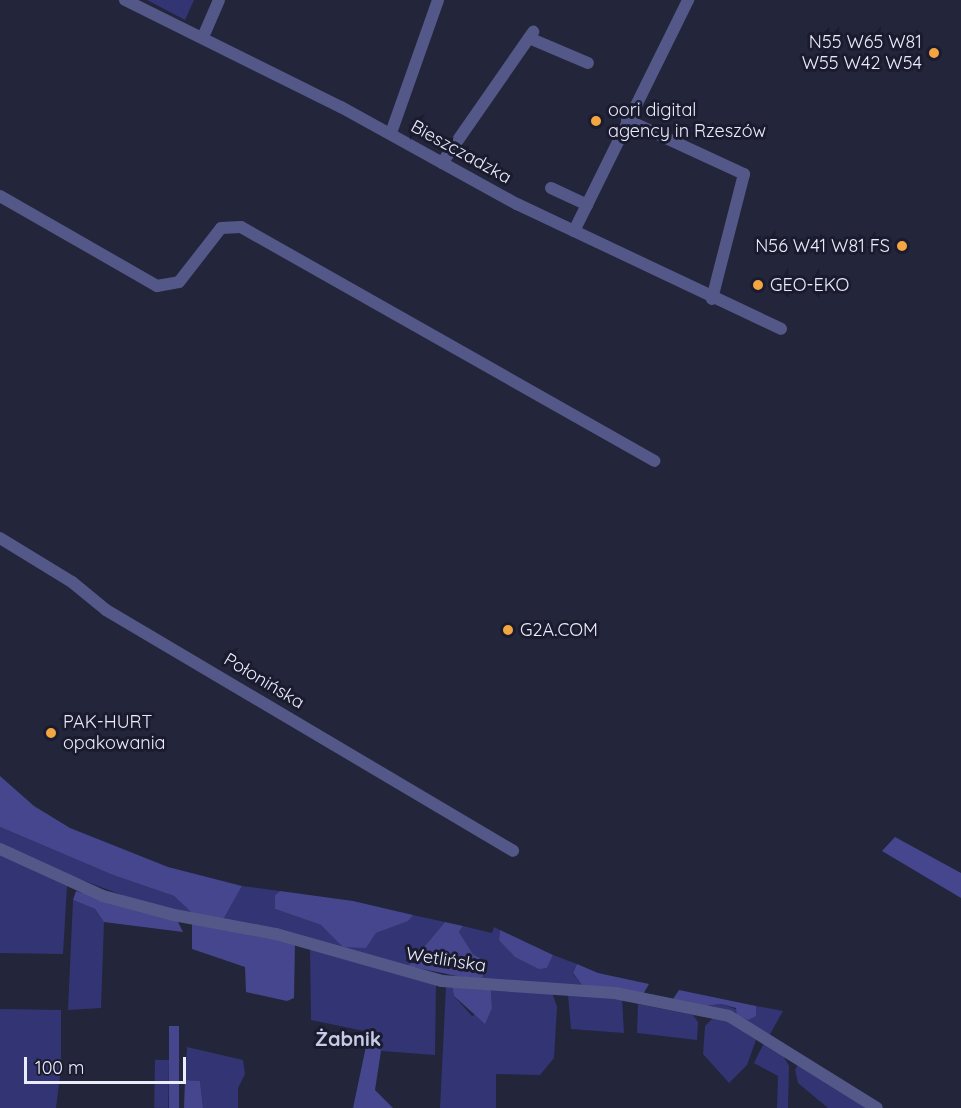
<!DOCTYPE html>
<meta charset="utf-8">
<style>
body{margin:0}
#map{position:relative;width:961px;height:1108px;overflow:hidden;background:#23253a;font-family:Quicksand,sans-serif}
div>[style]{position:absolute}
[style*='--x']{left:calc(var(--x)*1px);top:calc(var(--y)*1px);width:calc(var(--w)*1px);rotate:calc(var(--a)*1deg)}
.green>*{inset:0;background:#333473;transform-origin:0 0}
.forest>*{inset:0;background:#45468d;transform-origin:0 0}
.street>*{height:12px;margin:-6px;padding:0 6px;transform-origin:6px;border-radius:6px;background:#545889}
.dots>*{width:16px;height:16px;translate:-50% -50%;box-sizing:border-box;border:3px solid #1a1b2f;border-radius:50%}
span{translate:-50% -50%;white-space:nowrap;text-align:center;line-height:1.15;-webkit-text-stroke:6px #1a1b2f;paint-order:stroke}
.poi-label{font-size:18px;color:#eaecfa}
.right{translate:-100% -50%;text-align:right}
.left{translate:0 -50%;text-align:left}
.street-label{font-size:18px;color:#eaecfa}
.neighbourhood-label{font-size:20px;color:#c7cbe6;font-weight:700}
.scale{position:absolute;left:24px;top:1057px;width:162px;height:27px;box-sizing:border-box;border:3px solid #eaecfa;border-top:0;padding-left:8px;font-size:18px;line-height:21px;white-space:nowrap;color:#eaecfa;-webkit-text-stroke:4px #1a1b2f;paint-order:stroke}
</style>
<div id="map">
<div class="green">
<i style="clip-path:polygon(147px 0,194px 0,185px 20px)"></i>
<i style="clip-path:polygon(0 827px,113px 875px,174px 896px,193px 914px,132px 899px,41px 864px,0 843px)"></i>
<i style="clip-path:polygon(0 854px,67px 886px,63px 954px,0 953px)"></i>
<i style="clip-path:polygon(242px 886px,280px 891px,275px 895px,275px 909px,321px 925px,334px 934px,376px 933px,407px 921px,413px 915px,445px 922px,408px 966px,223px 920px)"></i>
<i style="clip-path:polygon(73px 900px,95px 909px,104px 922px,101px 1008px,68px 1010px)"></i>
<i style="clip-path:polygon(463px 926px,492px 933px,494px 927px,500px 930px,499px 940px,547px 968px,553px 955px,577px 964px,573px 974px,582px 985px,481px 981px,487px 963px,473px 954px,459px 932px)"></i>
<i style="clip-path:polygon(310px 949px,436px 984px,435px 1055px,381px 1051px,369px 1032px,311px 1020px)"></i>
<i style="clip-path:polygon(446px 986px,452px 986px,454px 996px,472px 1016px,492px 1008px,491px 990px,552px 992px,557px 1007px,554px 1058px,540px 1075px,496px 1074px,496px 1108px,440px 1108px)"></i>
<i style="clip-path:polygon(568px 995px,622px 998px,624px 1033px,571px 1029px)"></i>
<i style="clip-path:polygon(638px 1004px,693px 1015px,698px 1022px,697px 1040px,637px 1033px)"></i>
<i style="clip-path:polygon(721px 1004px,756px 1016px,756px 1006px,783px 1011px,769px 1036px,697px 1007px)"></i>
<i style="clip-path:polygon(0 1009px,61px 1010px,61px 1068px,56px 1108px,0 1108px)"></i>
<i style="clip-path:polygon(713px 1018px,724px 1018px,756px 1040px,747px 1065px,729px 1083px,703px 1054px,705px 1026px)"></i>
<i style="clip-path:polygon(764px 1043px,782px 1054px,789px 1066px,788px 1108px,777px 1108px,778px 1076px,754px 1063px)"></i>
<i style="clip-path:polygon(187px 1047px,243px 1060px,245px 1074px,238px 1088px,238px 1108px,203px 1108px,200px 1081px,185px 1080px)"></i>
<i style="left:169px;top:1060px;width:48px;height:14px;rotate:91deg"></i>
<i style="clip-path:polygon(799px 1063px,870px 1108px,828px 1108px,798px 1083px,795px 1070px)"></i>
</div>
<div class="forest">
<i style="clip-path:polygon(0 776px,34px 806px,70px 828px,168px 867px,242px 886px,223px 920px,193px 914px,174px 896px,113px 875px,0 827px)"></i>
<i style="clip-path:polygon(895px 837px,961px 873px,961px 898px,882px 851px)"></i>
<i style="clip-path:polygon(76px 891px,177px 920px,183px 932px,104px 922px,95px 909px,73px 900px)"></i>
<i style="clip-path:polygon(280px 891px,353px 901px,413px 915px,408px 921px,376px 933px,366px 948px,343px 947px,321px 925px,275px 909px,275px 895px)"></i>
<i style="clip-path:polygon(445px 922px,463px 926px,459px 932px,473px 954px,488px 963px,481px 981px,408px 966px)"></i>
<i style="clip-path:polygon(192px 924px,295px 943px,294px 998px,287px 1001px,246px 992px,245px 967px,192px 949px)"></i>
<i style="clip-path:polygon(500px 930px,553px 955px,547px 968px,539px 969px,515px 957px,499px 940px)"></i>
<i style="clip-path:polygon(577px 964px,598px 973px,649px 984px,642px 996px,582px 985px,573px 973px)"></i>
<i style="clip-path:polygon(452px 986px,491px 990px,492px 1008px,485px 1024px,454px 996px)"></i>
<i style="clip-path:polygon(679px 990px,756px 1006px,756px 1016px,748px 1020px,737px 1015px,736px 1008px,721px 1004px,697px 1007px,671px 1002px)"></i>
<i style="left:169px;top:1026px;width:10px;height:82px"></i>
<i style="clip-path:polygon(369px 1032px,381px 1051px,375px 1090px,393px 1108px,353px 1108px)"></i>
<i style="clip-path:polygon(185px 1080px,200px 1081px,203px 1108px,184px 1108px)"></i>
</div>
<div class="street">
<i style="--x:125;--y:0;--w:241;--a:26.4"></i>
<i style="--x:341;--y:107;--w:201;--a:28.9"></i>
<i style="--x:517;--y:204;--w:292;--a:25.3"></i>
<i style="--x:203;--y:37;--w:40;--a:-66.6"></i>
<i style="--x:529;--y:38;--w:64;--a:23"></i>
<i style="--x:627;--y:120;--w:129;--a:24.8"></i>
<i style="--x:744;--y:174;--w:129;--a:104.4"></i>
<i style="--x:391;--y:133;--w:141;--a:-70.5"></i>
<i style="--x:442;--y:163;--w:160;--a:-55.2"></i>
<i style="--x:551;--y:188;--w:40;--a:25"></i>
<i style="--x:0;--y:196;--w:181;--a:29.8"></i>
<i style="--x:157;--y:286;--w:22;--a:-10"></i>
<i style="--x:179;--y:282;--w:68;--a:-52.1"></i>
<i style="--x:221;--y:228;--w:20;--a:-3"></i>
<i style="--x:241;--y:227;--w:475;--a:29.5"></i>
<i style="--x:574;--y:231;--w:258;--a:-63.7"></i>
<i style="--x:0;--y:538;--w:84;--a:31.4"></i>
<i style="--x:72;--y:582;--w:44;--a:39.5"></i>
<i style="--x:106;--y:610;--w:473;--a:30.6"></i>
<i style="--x:0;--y:849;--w:113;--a:24.5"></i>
<i style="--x:103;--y:896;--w:73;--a:15"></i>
<i style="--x:174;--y:915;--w:104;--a:10.6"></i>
<i style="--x:276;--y:934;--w:173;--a:15.8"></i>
<i style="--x:442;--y:981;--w:173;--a:4"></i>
<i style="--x:615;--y:993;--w:116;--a:11.4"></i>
<i style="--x:729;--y:1016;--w:174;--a:31.9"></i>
</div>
<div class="dots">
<i style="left:934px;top:53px;background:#f2a541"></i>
<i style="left:596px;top:121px;background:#f2a541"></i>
<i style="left:902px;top:246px;background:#f2a541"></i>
<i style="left:758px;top:285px;background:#f2a541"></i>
<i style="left:508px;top:630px;background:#f2a541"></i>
<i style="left:51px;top:733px;background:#f2a541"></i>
</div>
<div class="poi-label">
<span class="right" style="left:922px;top:53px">N55 W65 W81<br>W55 W42 W54</span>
<span class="left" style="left:608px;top:121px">oori digital<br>agency in Rzeszów</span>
<span class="right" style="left:890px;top:246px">N56 W41 W81 FS</span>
<span class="left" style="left:770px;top:285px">GEO-EKO</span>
<span class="left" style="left:520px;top:630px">G2A.COM</span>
<span class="left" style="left:63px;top:733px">PAK-HURT<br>opakowania</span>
</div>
<div class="street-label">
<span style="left:461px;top:152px;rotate:29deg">Bieszczadzka</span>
<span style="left:264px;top:681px;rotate:31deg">Połonińska</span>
<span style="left:446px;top:960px;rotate:9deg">Wetlińska</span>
</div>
<div class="neighbourhood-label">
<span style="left:348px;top:1038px">Żabnik</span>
</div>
<div class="scale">100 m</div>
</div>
